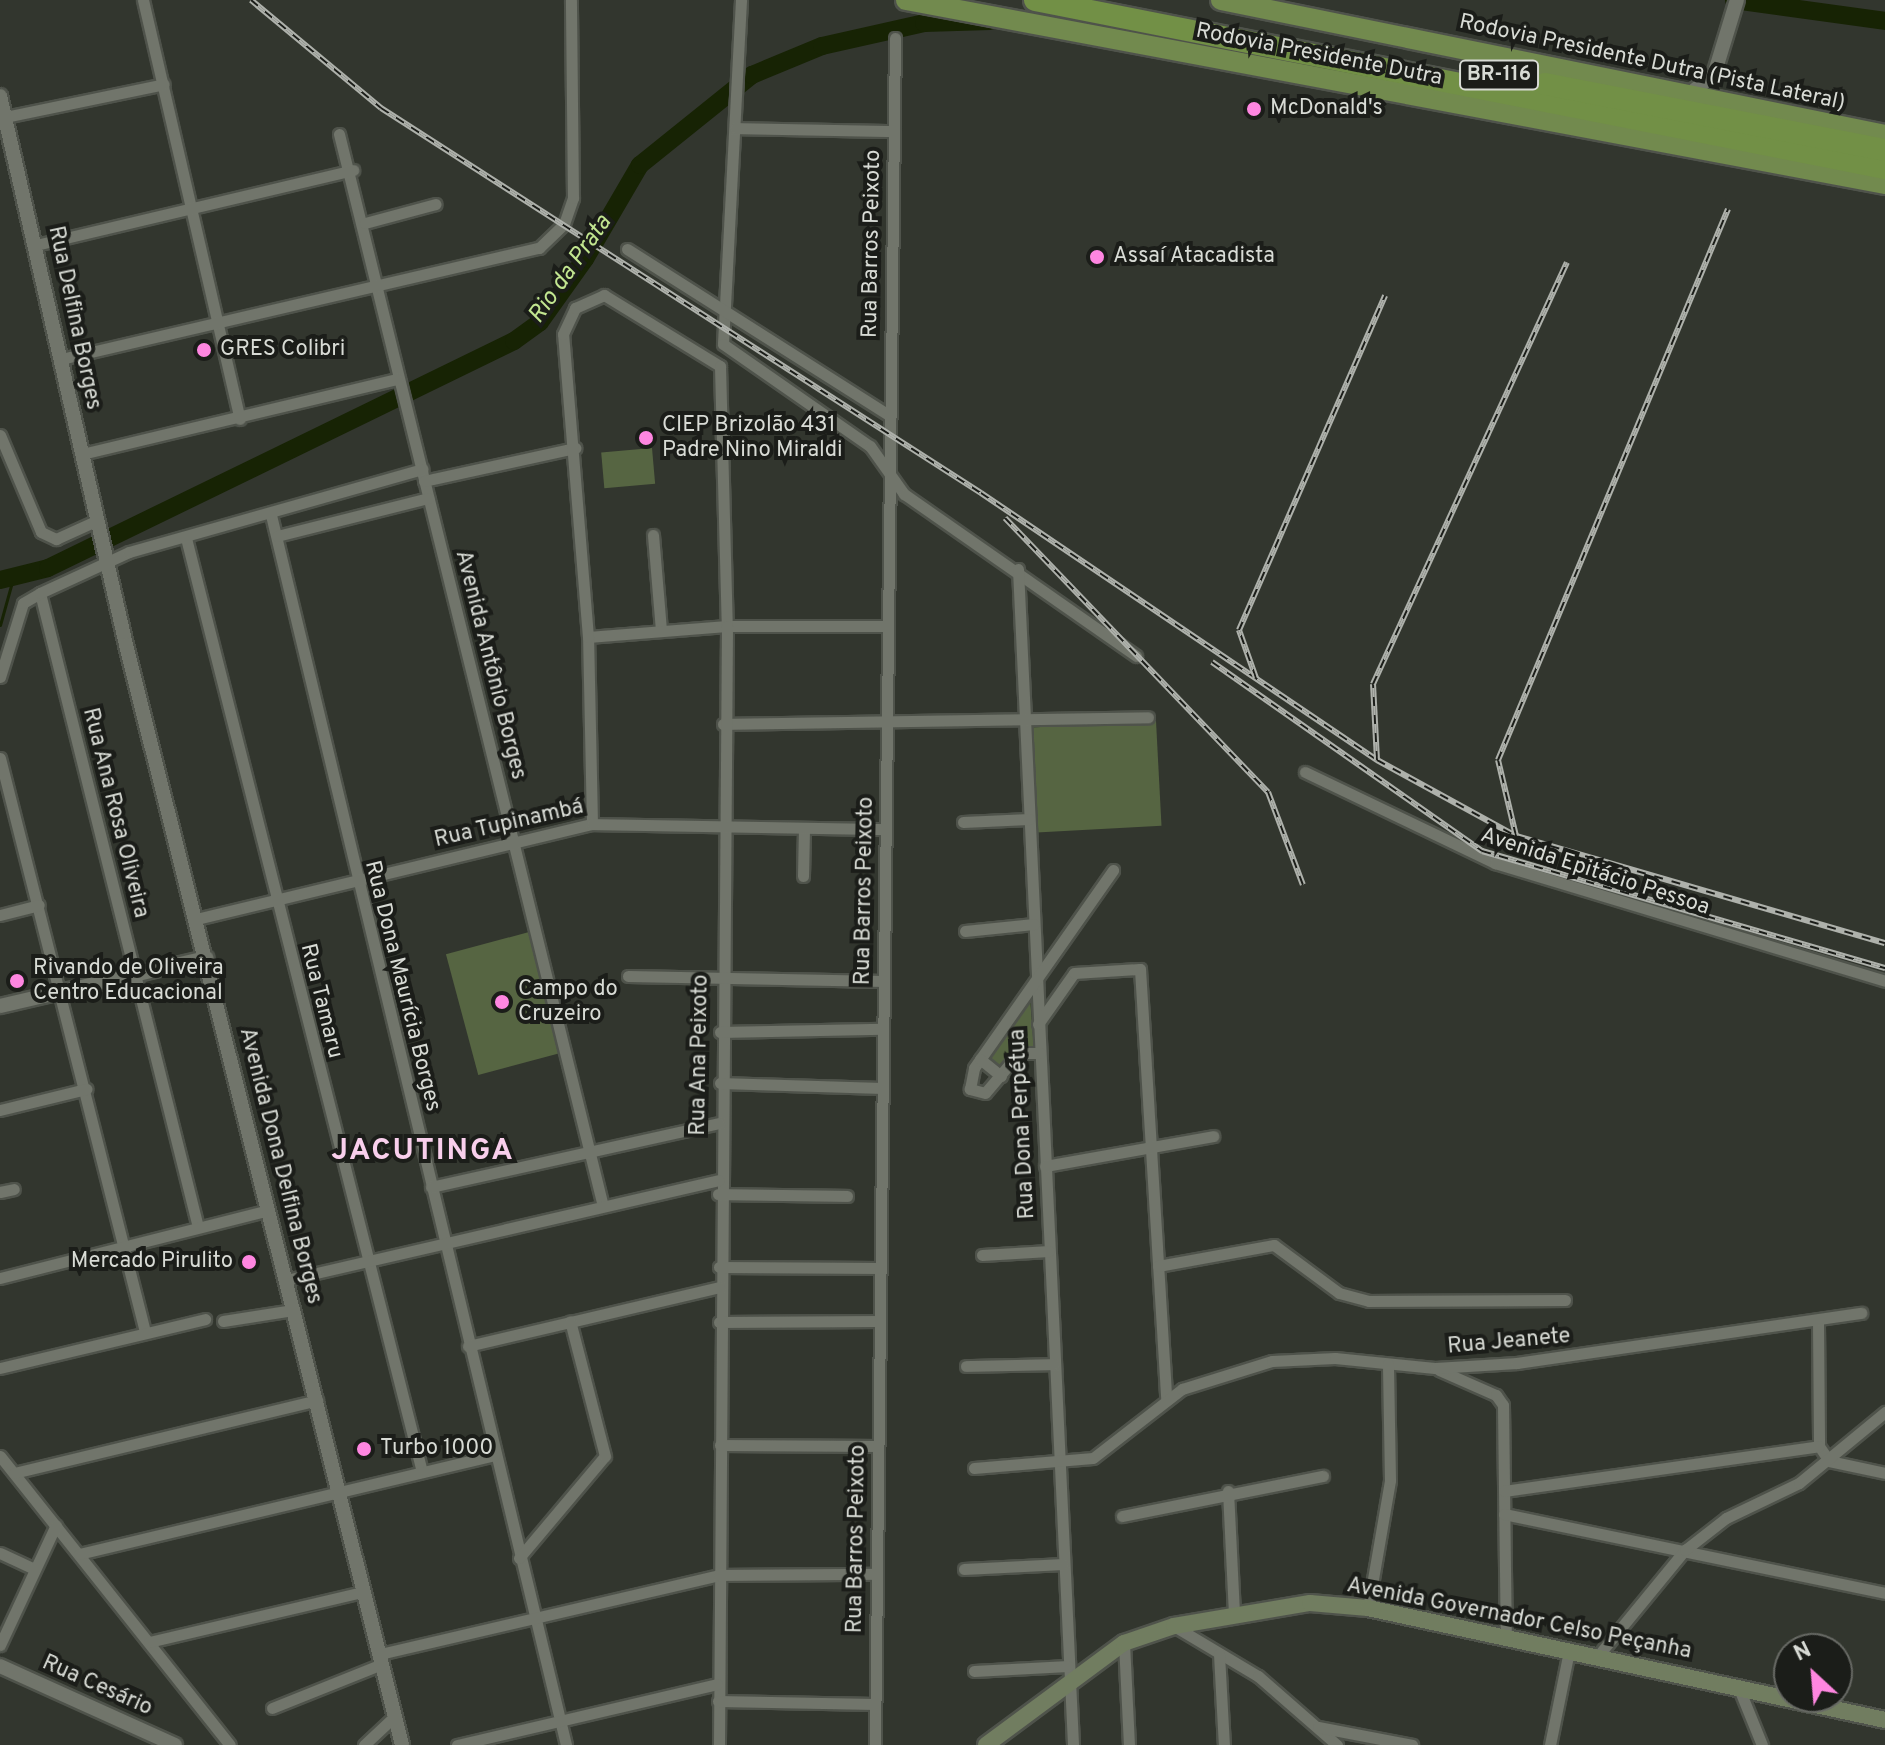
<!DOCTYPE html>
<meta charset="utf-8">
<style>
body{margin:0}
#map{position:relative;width:1885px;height:1745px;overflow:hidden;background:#32362e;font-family:Overpass,sans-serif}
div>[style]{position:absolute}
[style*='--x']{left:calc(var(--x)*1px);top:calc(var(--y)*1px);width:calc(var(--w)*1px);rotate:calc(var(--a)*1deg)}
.green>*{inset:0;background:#566542;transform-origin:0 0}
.stream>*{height:3px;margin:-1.5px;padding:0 1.5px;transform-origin:1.5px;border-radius:1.5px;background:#172304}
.river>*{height:18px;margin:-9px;padding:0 9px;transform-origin:9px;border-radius:9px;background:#172304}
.roads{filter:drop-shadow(2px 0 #4f534b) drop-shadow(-2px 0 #4f534b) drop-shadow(0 2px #4f534b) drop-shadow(0 -2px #4f534b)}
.minor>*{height:11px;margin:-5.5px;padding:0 5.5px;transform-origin:5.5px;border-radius:5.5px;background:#71756b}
.tertiary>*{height:14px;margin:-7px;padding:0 7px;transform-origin:7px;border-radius:7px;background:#71756b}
.secondary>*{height:16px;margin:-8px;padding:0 8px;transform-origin:8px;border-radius:8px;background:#717d60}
.trunk>*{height:20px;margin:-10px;padding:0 10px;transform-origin:10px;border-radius:10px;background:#728a4e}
.motorway>*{height:22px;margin:-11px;padding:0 11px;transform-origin:11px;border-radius:11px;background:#729046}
.rail>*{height:6px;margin-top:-3px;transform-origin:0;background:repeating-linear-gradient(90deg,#1b1d19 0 9px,#aeb1ab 0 18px);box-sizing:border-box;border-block:2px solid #aeb1ab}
.dots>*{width:22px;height:22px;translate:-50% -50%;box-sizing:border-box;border:4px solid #1b1d19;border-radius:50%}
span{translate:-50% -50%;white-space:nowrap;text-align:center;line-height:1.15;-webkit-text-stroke:8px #1b1d19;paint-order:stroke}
.shield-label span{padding:2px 6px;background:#1b1d19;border:2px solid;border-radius:6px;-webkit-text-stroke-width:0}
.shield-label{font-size:20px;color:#d8dbd5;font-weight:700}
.street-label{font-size:22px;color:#d8dbd5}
.poi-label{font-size:22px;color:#d8dbd5}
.left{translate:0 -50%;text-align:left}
.right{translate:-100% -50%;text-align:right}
.water-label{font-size:24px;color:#c2e690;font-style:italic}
.district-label{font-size:30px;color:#f9cfec;font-weight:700;letter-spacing:2px}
.north{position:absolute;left:1773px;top:1633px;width:80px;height:80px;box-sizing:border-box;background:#1b1d19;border:2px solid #676964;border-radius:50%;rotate:334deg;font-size:22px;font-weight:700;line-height:32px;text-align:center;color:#d8dbd5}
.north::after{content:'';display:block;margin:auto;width:28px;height:36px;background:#fe86e0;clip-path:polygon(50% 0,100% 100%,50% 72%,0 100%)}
</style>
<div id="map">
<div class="green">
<i style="left:652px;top:448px;width:36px;height:51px;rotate:85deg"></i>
<i style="left:1156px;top:721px;width:105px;height:125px;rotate:87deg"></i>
<i style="left:529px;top:932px;width:125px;height:86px;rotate:75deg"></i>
<i style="clip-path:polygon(1030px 998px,1034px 1049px,1001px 1070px,987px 1060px)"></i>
</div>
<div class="stream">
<i style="--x:0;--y:625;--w:49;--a:-74.5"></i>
</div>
<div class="river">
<i style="--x:1734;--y:0;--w:152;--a:7.9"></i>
<i style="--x:0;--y:580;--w:49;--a:-14"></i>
<i style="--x:48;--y:568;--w:518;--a:-25.97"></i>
<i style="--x:514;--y:341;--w:32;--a:-36"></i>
<i style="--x:540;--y:322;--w:77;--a:-54.5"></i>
<i style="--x:585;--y:259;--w:109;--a:-59.7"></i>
<i style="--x:640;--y:165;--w:144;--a:-38.8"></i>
<i style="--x:752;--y:75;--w:76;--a:-22.5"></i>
<i style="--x:822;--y:46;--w:105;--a:-12.7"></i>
<i style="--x:924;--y:23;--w:66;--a:-1.7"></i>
</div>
<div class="roads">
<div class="minor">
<i style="--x:143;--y:0;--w:430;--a:77"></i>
<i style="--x:741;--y:0;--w:344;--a:93"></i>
<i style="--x:723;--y:344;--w:179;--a:34.8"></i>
<i style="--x:870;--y:446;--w:59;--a:54.7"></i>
<i style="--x:904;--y:494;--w:283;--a:34.9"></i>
<i style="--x:5;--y:117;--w:162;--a:-11.7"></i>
<i style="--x:735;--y:128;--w:159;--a:1.1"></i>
<i style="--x:339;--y:134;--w:1104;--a:76.17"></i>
<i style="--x:365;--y:223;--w:73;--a:-15"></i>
<i style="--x:36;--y:245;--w:326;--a:-13.3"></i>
<i style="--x:627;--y:249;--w:312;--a:32.4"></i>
<i style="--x:61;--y:359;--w:491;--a:-13.1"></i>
<i style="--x:539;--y:248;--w:35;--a:-44"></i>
<i style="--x:564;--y:224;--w:28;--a:-71"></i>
<i style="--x:573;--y:198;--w:198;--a:-90.6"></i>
<i style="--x:0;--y:435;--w:105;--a:67.1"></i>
<i style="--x:41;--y:532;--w:17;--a:25"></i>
<i style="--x:56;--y:539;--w:46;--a:-24.3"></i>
<i style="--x:82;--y:454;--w:324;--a:-13.4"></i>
<i style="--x:424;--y:481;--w:155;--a:-12.3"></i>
<i style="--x:271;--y:515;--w:1265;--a:76.51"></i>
<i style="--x:653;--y:535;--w:96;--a:85.2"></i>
<i style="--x:277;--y:536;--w:156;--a:-14.1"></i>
<i style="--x:186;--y:538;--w:963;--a:75.82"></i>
<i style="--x:1018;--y:569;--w:1177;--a:87.32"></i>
<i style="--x:40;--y:593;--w:653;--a:76.01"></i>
<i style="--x:588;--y:637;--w:139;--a:-4.5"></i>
<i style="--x:727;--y:626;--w:161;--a:0"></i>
<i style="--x:0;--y:677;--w:77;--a:-72.7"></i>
<i style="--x:23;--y:603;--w:20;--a:-30"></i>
<i style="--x:40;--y:593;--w:98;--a:-24.7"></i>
<i style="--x:129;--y:552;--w:305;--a:-15.8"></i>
<i style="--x:723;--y:724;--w:425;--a:-0.9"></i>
<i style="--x:0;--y:758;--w:592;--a:75.82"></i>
<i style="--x:1305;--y:772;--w:211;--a:25.6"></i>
<i style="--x:1495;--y:863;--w:407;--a:16.8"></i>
<i style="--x:963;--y:822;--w:66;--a:-2.6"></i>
<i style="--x:592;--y:824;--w:187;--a:-91.2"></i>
<i style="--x:588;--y:637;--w:304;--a:-94.7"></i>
<i style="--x:563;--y:334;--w:29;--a:-65"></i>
<i style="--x:575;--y:308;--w:32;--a:-24"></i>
<i style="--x:604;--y:295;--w:136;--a:31.5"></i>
<i style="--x:720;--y:366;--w:260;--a:88.5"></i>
<i style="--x:727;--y:626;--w:1119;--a:90.41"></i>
<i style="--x:803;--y:876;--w:48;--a:-88.8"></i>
<i style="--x:0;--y:915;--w:40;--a:-14.4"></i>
<i style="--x:196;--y:919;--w:407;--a:-13.5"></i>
<i style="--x:592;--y:824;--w:294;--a:1"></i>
<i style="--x:965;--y:931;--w:69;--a:-5.8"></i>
<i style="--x:628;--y:976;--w:256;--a:1.1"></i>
<i style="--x:1038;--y:1024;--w:62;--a:-54.8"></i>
<i style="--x:1074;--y:973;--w:66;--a:-3.5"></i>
<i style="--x:1140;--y:969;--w:432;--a:86.5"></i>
<i style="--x:720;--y:1032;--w:163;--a:-1.1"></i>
<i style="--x:1040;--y:1053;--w:21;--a:180"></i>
<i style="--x:1019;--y:1053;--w:52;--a:130.4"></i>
<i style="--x:985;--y:1093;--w:16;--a:-165"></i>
<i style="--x:970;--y:1089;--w:21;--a:-79"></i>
<i style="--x:974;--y:1068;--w:242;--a:-54.9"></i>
<i style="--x:980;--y:1059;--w:27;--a:39"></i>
<i style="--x:720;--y:1083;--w:162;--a:1.8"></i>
<i style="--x:0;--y:1110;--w:89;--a:-13.7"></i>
<i style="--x:1045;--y:1166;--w:171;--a:-10.1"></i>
<i style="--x:431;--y:1187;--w:295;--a:-12.5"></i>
<i style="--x:0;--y:1192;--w:14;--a:-12"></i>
<i style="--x:718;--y:1194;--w:129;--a:0.9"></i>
<i style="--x:982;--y:1255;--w:67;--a:-3.4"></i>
<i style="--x:1158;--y:1266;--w:118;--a:-10.3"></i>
<i style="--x:1274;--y:1245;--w:81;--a:36.4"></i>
<i style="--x:1339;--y:1293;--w:31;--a:15"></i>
<i style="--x:1369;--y:1301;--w:196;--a:-0.3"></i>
<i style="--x:719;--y:1267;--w:161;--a:0.4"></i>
<i style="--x:0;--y:1278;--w:277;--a:-14.2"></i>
<i style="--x:286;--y:1280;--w:444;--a:-13"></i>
<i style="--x:223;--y:1321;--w:71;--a:-8.9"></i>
<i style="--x:719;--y:1322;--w:161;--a:-0.4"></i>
<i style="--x:1818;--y:1323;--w:123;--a:89.5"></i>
<i style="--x:1819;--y:1446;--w:18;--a:56"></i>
<i style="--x:1829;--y:1461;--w:57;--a:12.1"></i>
<i style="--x:468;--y:1346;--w:258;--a:-13.2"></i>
<i style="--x:966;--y:1366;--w:88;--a:-1.3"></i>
<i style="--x:0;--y:1368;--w:211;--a:-13.4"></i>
<i style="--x:1439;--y:1370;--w:62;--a:23.7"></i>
<i style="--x:1496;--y:1395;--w:12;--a:55"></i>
<i style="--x:1503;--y:1405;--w:232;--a:89.3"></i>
<i style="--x:720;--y:1445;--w:158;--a:0.4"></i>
<i style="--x:0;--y:1456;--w:369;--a:51.5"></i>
<i style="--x:974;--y:1468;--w:119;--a:-4.8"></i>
<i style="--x:1093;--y:1458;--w:113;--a:-37.8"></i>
<i style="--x:1182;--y:1389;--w:94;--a:-17.3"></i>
<i style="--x:1272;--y:1361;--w:63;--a:-2.7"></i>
<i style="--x:1335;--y:1358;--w:100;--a:5.7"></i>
<i style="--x:1435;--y:1368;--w:82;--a:-3.5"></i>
<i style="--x:1517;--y:1363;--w:348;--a:-8.3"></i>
<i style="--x:14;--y:1473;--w:312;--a:-13.5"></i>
<i style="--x:1228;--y:1491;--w:122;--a:87.2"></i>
<i style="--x:1504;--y:1491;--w:318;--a:-8.1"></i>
<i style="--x:1504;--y:1514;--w:389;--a:11.7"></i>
<i style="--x:1122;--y:1516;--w:205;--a:-11.3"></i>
<i style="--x:0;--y:1553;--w:35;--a:25"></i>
<i style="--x:79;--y:1554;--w:427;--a:-13.4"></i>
<i style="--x:519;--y:1558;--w:133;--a:-49.9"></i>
<i style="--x:605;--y:1456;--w:139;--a:-104.5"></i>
<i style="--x:964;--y:1569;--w:99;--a:-2.9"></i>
<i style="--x:1368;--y:1608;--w:130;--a:-80.2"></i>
<i style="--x:1390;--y:1480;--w:116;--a:-91"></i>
<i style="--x:1174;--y:1626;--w:98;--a:30.8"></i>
<i style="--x:1258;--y:1676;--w:105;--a:41.1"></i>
<i style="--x:149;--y:1642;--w:219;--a:-13.2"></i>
<i style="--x:1124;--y:1643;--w:102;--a:87.2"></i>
<i style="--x:0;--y:1645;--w:132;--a:-65"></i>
<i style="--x:380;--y:1654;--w:348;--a:-13.1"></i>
<i style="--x:719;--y:1575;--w:158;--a:-0.4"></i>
<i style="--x:1219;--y:1654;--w:91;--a:86.9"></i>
<i style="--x:1597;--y:1657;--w:139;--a:-50.6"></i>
<i style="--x:1685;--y:1550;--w:52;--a:-38"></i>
<i style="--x:1726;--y:1518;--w:81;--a:-25.6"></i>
<i style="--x:1799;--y:1483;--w:112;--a:-39.5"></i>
<i style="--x:974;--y:1671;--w:94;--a:-3"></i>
<i style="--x:1738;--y:1686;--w:64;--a:67.9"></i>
<i style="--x:718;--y:1701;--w:157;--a:1.1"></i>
<i style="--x:272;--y:1708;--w:118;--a:-21.8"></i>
<i style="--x:1318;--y:1727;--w:96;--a:10.8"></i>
<i style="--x:364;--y:1745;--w:42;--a:-43.1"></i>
<i style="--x:457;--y:1745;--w:267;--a:-13.2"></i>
<i style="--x:875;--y:1745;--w:1707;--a:-89.33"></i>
<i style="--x:1550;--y:1745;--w:96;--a:-78.6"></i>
</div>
<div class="tertiary">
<i style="--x:1688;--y:95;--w:33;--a:-38"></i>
<i style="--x:1714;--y:75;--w:78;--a:-73"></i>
<i style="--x:0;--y:96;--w:563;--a:77.07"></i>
<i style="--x:126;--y:645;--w:1134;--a:75.91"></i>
<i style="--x:0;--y:1006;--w:212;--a:-13.1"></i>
<i style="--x:0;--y:1666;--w:192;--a:24.3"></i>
</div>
<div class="secondary">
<i style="--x:986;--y:1745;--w:172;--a:-36.5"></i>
<i style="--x:1124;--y:1643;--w:53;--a:-18.8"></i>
<i style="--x:1174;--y:1626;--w:138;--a:-9.6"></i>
<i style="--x:1310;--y:1603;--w:58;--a:4.9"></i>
<i style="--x:1368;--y:1608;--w:529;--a:12.22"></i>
</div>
<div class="trunk">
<i style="--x:906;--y:0;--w:996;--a:10.64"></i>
<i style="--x:1221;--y:0;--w:678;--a:11.49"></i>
</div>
<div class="motorway">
<i style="--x:1035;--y:0;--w:866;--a:11.18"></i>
<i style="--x:1545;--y:84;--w:346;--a:11"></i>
</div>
</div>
<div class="rail">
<i style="--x:251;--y:0;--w:169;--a:39.7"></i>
<i style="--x:381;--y:108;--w:713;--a:32.69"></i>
<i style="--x:981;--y:493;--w:478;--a:34"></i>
<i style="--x:1377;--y:760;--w:158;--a:28.7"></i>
<i style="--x:1516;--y:836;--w:384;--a:16.2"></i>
<i style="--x:1005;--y:518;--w:380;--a:46.2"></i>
<i style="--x:1268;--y:792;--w:99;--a:69.4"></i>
<i style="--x:1212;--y:662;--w:330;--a:35"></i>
<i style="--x:1482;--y:851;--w:420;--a:16.2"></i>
<i style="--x:1256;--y:678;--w:51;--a:-109.5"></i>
<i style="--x:1239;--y:630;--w:365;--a:-66.4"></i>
<i style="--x:1377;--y:760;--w:76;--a:-93"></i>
<i style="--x:1373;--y:684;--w:464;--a:-65.3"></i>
<i style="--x:1516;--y:836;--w:78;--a:-103.3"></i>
<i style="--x:1498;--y:760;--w:597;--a:-67.34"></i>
</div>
<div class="dots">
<i style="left:1254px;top:109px;background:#fe86e0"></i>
<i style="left:1097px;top:257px;background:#fe86e0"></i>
<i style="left:204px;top:350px;background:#fe86e0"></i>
<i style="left:646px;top:438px;background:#fe86e0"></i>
<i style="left:17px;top:981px;background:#fe86e0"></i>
<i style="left:502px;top:1002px;background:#fe86e0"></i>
<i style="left:249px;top:1262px;background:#fe86e0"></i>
<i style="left:364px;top:1449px;background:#fe86e0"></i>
</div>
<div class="shield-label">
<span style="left:1499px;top:75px">BR-116</span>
</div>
<div class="street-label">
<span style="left:1319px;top:55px;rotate:11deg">Rodovia Presidente Dutra</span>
<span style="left:1652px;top:63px;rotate:12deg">Rodovia Presidente Dutra (Pista Lateral)</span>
<span style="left:872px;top:244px;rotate:-89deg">Rua Barros Peixoto</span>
<span style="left:74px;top:318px;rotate:78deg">Rua Delfina Borges</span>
<span style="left:490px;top:665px;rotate:76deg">Avenida Antônio Borges</span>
<span style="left:115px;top:813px;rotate:76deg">Rua Ana Rosa Oliveira</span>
<span style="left:509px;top:824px;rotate:-13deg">Rua Tupinambá</span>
<span style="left:1595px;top:872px;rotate:18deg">Avenida Epitácio Pessoa</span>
<span style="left:865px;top:891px;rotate:-89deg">Rua Barros Peixoto</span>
<span style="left:402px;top:986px;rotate:76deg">Rua Dona Maurícia Borges</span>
<span style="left:321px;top:1001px;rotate:76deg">Rua Tamaru</span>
<span style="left:700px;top:1055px;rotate:-89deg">Rua Ana Peixoto</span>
<span style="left:1023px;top:1124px;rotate:-93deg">Rua Dona Perpétua</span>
<span style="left:280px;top:1166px;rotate:76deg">Avenida Dona Delfina Borges</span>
<span style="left:1509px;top:1342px;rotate:-5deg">Rua Jeanete</span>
<span style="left:857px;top:1539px;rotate:-89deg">Rua Barros Peixoto</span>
<span style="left:1519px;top:1619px;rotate:11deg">Avenida Governador Celso Peçanha</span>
<span style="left:97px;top:1686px;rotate:24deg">Rua Cesário</span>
</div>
<div class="poi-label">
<span class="left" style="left:1270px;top:109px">McDonald's</span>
<span class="left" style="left:1113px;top:257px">Assaí Atacadista</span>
<span class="left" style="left:220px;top:350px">GRES Colibri</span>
<span class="left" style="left:662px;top:438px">CIEP Brizolão 431<br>Padre Nino Miraldi</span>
<span class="left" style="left:33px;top:981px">Rivando de Oliveira<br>Centro Educacional</span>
<span class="left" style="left:518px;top:1002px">Campo do<br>Cruzeiro</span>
<span class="right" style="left:233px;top:1262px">Mercado Pirulito</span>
<span class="left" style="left:380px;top:1449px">Turbo 1000</span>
</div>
<div class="water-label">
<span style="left:571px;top:270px;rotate:-55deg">Rio da Prata</span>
</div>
<div class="district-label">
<span style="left:423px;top:1152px">JACUTINGA</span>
</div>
<div class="north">N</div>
</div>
